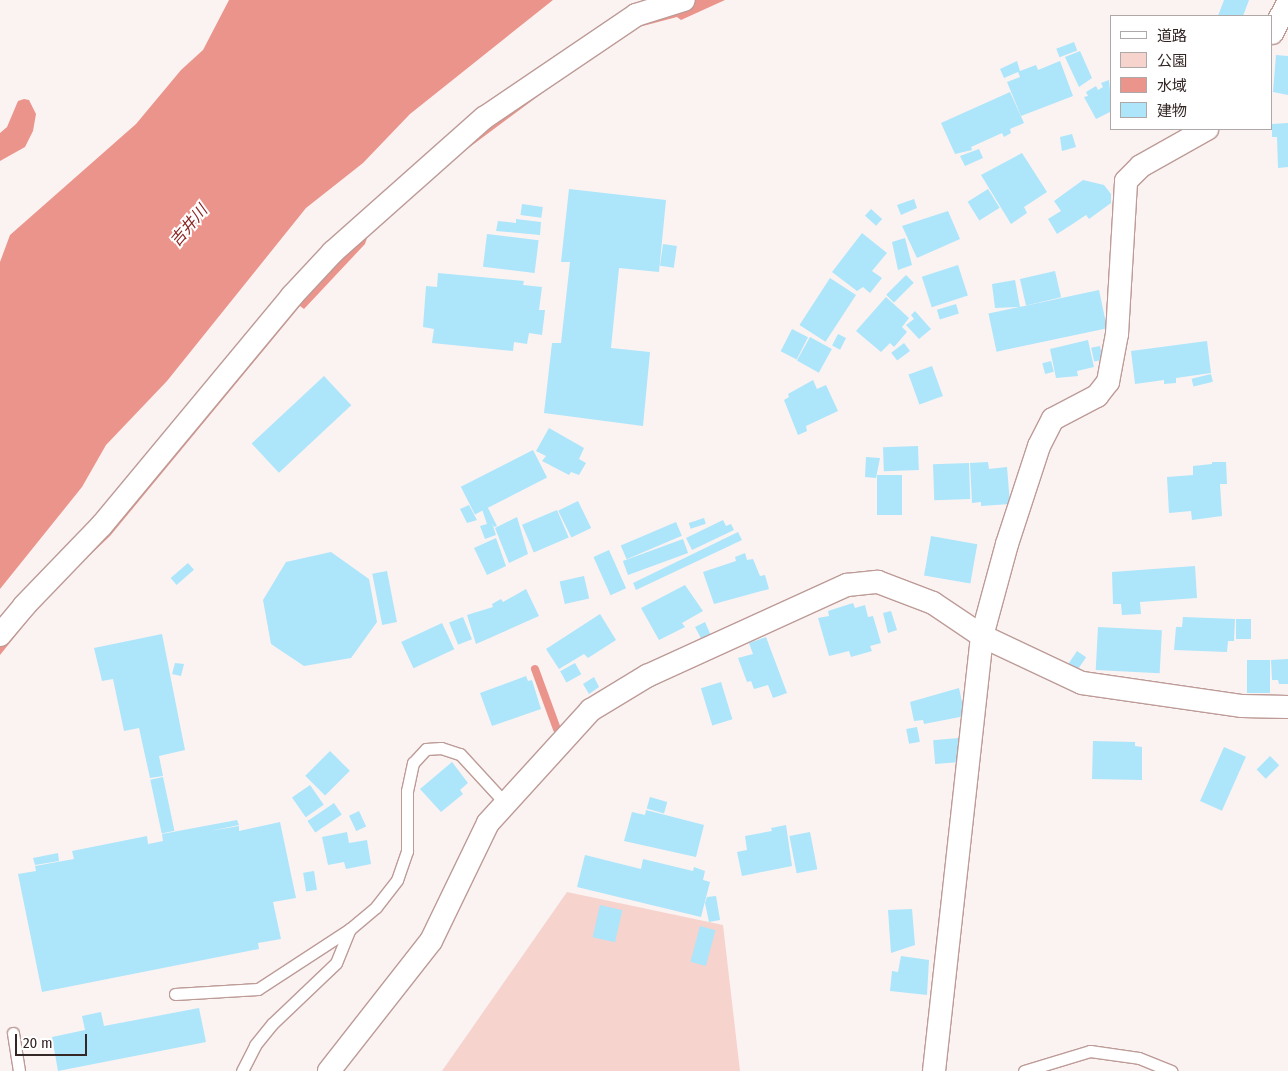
<!DOCTYPE html>
<meta charset="utf-8">
<style>
body{margin:0}
#map{position:relative;width:1288px;height:1071px;overflow:hidden;background:#faf3f2;font-family:"Fira Sans Condensed","Noto Sans JP",sans-serif}
div>[style]{position:absolute}
[style*='--x']{left:calc(var(--x)*1px);top:calc(var(--y)*1px);width:calc(var(--w)*1px);rotate:calc(var(--a)*1deg)}
.green>*{inset:0;background:#f7d3ce}
.water>*{inset:0;background:#eb948b}
.stream>*{height:8px;margin:-4px;padding:0 4px;transform-origin:4px;border-radius:4px;background:#eb948b}
.building>*{inset:0;background:#ade5fb;transform-origin:0 0}
.roads{filter:drop-shadow(1px 0 #bd9b97) drop-shadow(-1px 0 #bd9b97) drop-shadow(0 1px #bd9b97) drop-shadow(0 -1px #bd9b97)}
.lane>*{height:11px;margin:-5.5px;padding:0 5.5px;transform-origin:5.5px;border-radius:5.5px;background:#fff}
.street>*{height:22px;margin:-11px;padding:0 11px;transform-origin:11px;border-radius:11px;background:#fff}
span{translate:-50% -50%;white-space:nowrap;text-align:center;line-height:1.15;-webkit-text-stroke:4px #fff;paint-order:stroke}
.water-label{font-size:16px;color:#8b2523;font-style:italic}
.legend{position:absolute;left:1110px;top:15px;width:162px;height:115px;box-sizing:border-box;background:#fff;border:1px solid #aea9a8;margin:0;padding:6px 9px;list-style:none;font-size:15px;color:#342725}
.legend li{display:flex;align-items:center;gap:10px;height:25px}
.legend b{width:25px;border:1px solid #aea9a8}
.scale{position:absolute;left:15px;top:1034px;width:72px;height:22px;box-sizing:border-box;border:2px solid #342725;border-top:0;padding-left:6px;font-size:15px;line-height:18px;white-space:nowrap;color:#342725;-webkit-text-stroke:4px #fff;paint-order:stroke}
</style>
<div id="map">
<div class="green">
<i style="clip-path:polygon(567px 892px,723px 925px,740px 1071px,442px 1071px)"></i>
</div>
<div class="water">
<i style="clip-path:polygon(229px 0,553px 0,410px 114px,363px 163px,306px 208px,167px 381px,106px 445px,82px 487px,0 589px,0 262px,10px 235px,136px 124px,181px 70px,203px 50px)"></i>
<i style="clip-path:polygon(696px 0,725px 0,681px 20px,677px 17px,639px 27px,611px 42px,455px 158px,367px 238px,365px 244px,304px 309px,300px 306px,110px 536px,49px 594px,0 655px,0 639px,228px 378px,406px 190px,581px 54px)"></i>
<i style="clip-path:polygon(24px 99px,29px 100px,36px 114px,33px 131px,25px 147px,0 161px,0 133px,7px 127px,18px 101px)"></i>
</div>
<div class="stream">
<i style="--x:535;--y:669;--w:64;--a:69.9"></i>
</div>
<div class="building">
<i style="clip-path:polygon(1224px 0,1249px 0,1243px 16px,1218px 16px)"></i>
<i style="left:1074px;top:42px;width:9px;height:19px;rotate:69deg"></i>
<i style="clip-path:polygon(1080px 51px,1092px 78px,1079px 87px,1065px 57px)"></i>
<i style="clip-path:polygon(1276px 55px,1288px 56px,1288px 95px,1273px 92px)"></i>
<i style="clip-path:polygon(1017px 61px,1020px 71px,1036px 65px,1038px 70px,1060px 61px,1073px 96px,1021px 116px,1007px 82px,1020px 77px,1018px 72px,1004px 78px,1000px 69px)"></i>
<i style="clip-path:polygon(1109px 80px,1112px 111px,1096px 119px,1084px 97px,1088px 96px,1086px 92px,1096px 86px,1098px 90px,1103px 87px,1101px 83px)"></i>
<i style="clip-path:polygon(1010px 92px,1024px 123px,1010px 129px,1011px 133px,1004px 137px,1002px 133px,971px 147px,972px 150px,955px 154px,941px 123px)"></i>
<i style="clip-path:polygon(1288px 123px,1288px 167px,1278px 168px,1277px 137px,1272px 137px,1272px 124px)"></i>
<i style="clip-path:polygon(1072px 134px,1076px 147px,1062px 151px,1060px 137px)"></i>
<i style="clip-path:polygon(979px 149px,983px 158px,965px 166px,960px 156px)"></i>
<i style="clip-path:polygon(1022px 153px,1047px 192px,1024px 207px,1027px 213px,1011px 224px,981px 175px)"></i>
<i style="clip-path:polygon(1083px 180px,1104px 185px,1111px 194px,1111px 203px,1089px 219px,1086px 215px,1071px 225px,1067px 219px,1071px 225px,1057px 234px,1048px 219px,1061px 211px,1054px 201px)"></i>
<i style="clip-path:polygon(569px 189px,666px 200px,659px 272px,619px 268px,611px 348px,650px 352px,643px 426px,544px 413px,552px 343px,561px 343px,570px 262px,561px 262px)"></i>
<i style="left:988px;top:189px;width:22px;height:24px;rotate:58deg"></i>
<i style="clip-path:polygon(914px 199px,917px 208px,901px 215px,897px 205px)"></i>
<i style="left:522px;top:204px;width:21px;height:11px;rotate:8deg"></i>
<i style="left:871px;top:209px;width:15px;height:9px;rotate:42deg"></i>
<i style="clip-path:polygon(948px 211px,960px 239px,917px 258px,902px 226px)"></i>
<i style="clip-path:polygon(516px 219px,541px 222px,540px 235px,496px 231px,498px 221px,516px 223px)"></i>
<i style="clip-path:polygon(862px 233px,887px 253px,872px 271px,882px 278px,870px 293px,863px 287px,857px 291px,832px 272px)"></i>
<i style="left:487px;top:234px;width:52px;height:33px;rotate:7deg"></i>
<i style="clip-path:polygon(905px 238px,912px 265px,898px 270px,892px 242px)"></i>
<i style="left:663px;top:244px;width:14px;height:22px;rotate:8deg"></i>
<i style="left:958px;top:265px;width:32px;height:38px;rotate:72deg"></i>
<i style="left:1055px;top:271px;width:27px;height:36px;rotate:77deg"></i>
<i style="clip-path:polygon(438px 273px,524px 281px,523px 285px,542px 287px,539px 310px,545px 310px,542px 335px,529px 333px,527px 344px,514px 342px,513px 351px,432px 343px,434px 329px,423px 327px,426px 286px,437px 287px)"></i>
<i style="left:906px;top:275px;width:11px;height:28px;rotate:45deg"></i>
<i style="left:830px;top:278px;width:31px;height:56px;rotate:33deg"></i>
<i style="clip-path:polygon(1015px 280px,1020px 307px,995px 308px,992px 284px)"></i>
<i style="left:1099px;top:290px;width:39px;height:113px;rotate:78deg"></i>
<i style="clip-path:polygon(886px 297px,909px 318px,902px 327px,907px 332px,894px 347px,890px 343px,881px 352px,856px 331px)"></i>
<i style="left:956px;top:304px;width:10px;height:20px;rotate:73deg"></i>
<i style="clip-path:polygon(915px 311px,931px 329px,919px 339px,906px 325px,914px 319px,911px 315px)"></i>
<i style="left:792px;top:329px;width:18px;height:25px;rotate:27deg"></i>
<i style="left:838px;top:334px;width:9px;height:13px;rotate:27deg"></i>
<i style="left:810px;top:337px;width:25px;height:27px;rotate:29deg"></i>
<i style="clip-path:polygon(1088px 340px,1094px 367px,1077px 371px,1078px 376px,1056px 378px,1050px 349px)"></i>
<i style="clip-path:polygon(1207px 341px,1211px 373px,1176px 378px,1176px 383px,1164px 384px,1164px 380px,1135px 384px,1131px 351px)"></i>
<i style="left:904px;top:343px;width:10px;height:16px;rotate:53deg"></i>
<i style="left:1100px;top:346px;width:14px;height:9px;rotate:78deg"></i>
<i style="left:1051px;top:361px;width:11px;height:9px;rotate:75deg"></i>
<i style="left:932px;top:366px;width:32px;height:25px;rotate:70deg"></i>
<i style="left:1211px;top:374px;width:8px;height:20px;rotate:76deg"></i>
<i style="left:324px;top:376px;width:40px;height:99px;rotate:47deg"></i>
<i style="clip-path:polygon(813px 380px,817px 389px,826px 385px,838px 411px,806px 426px,807px 431px,798px 435px,784px 400px,789px 397px,788px 394px)"></i>
<i style="clip-path:polygon(549px 428px,584px 448px,579px 459px,586px 463px,579px 475px,571px 472px,569px 475px,542px 461px,546px 456px,536px 451px)"></i>
<i style="left:918px;top:446px;width:24px;height:35px;rotate:88deg"></i>
<i style="left:533px;top:450px;width:31px;height:81px;rotate:63deg"></i>
<i style="clip-path:polygon(866px 457px,880px 458px,876px 478px,865px 477px)"></i>
<i style="clip-path:polygon(988px 462px,989px 469px,1007px 467px,1010px 504px,981px 506px,981px 502px,972px 503px,970px 463px)"></i>
<i style="clip-path:polygon(1212px 462px,1226px 462px,1227px 484px,1220px 484px,1222px 516px,1192px 520px,1191px 511px,1169px 513px,1167px 477px,1193px 475px,1193px 466px,1212px 464px)"></i>
<i style="left:969px;top:463px;width:36px;height:36px;rotate:88deg"></i>
<i style="left:877px;top:475px;width:25px;height:40px"></i>
<i style="left:578px;top:501px;width:30px;height:22px;rotate:64deg"></i>
<i style="clip-path:polygon(469px 505px,477px 520px,467px 523px,460px 509px)"></i>
<i style="clip-path:polygon(487px 506px,497px 526px,494px 527px,492px 523px,496px 535px,485px 539px,480px 526px,487px 524px,482px 509px)"></i>
<i style="left:557px;top:510px;width:30px;height:38px;rotate:67deg"></i>
<i style="clip-path:polygon(517px 517px,528px 554px,509px 563px,495px 528px)"></i>
<i style="left:704px;top:518px;width:6px;height:16px;rotate:72deg"></i>
<i style="clip-path:polygon(723px 520px,726px 526px,731px 524px,734px 530px,692px 550px,686px 538px)"></i>
<i style="left:676px;top:522px;width:15px;height:60px;rotate:67deg"></i>
<i style="clip-path:polygon(738px 532px,742px 540px,636px 590px,633px 583px)"></i>
<i style="left:931px;top:536px;width:47px;height:40px;rotate:10deg"></i>
<i style="clip-path:polygon(496px 538px,506px 566px,487px 575px,474px 548px)"></i>
<i style="left:683px;top:539px;width:15px;height:64px;rotate:70deg"></i>
<i style="left:609px;top:550px;width:42px;height:17px;rotate:66deg"></i>
<i style="clip-path:polygon(331px 552px,369px 579px,377px 622px,351px 658px,304px 666px,271px 644px,263px 600px,286px 562px)"></i>
<i style="clip-path:polygon(745px 553px,747px 560px,753px 559px,760px 576px,765px 575px,769px 589px,714px 604px,703px 572px,736px 561px,735px 557px)"></i>
<i style="left:188px;top:563px;width:9px;height:23px;rotate:49deg"></i>
<i style="clip-path:polygon(1195px 566px,1197px 598px,1140px 602px,1141px 614px,1122px 615px,1121px 604px,1113px 604px,1112px 572px)"></i>
<i style="left:387px;top:571px;width:52px;height:15px;rotate:79deg"></i>
<i style="left:584px;top:576px;width:23px;height:25px;rotate:77deg"></i>
<i style="clip-path:polygon(685px 585px,703px 611px,682px 623px,685px 627px,659px 640px,641px 608px)"></i>
<i style="clip-path:polygon(526px 589px,539px 616px,476px 644px,467px 615px,493px 607px,492px 604px,501px 599px,503px 602px)"></i>
<i style="clip-path:polygon(853px 603px,855px 608px,865px 605px,868px 617px,873px 616px,881px 643px,870px 646px,872px 651px,851px 657px,849px 651px,829px 656px,818px 618px,829px 616px,828px 611px)"></i>
<i style="clip-path:polygon(891px 611px,897px 630px,888px 633px,883px 613px)"></i>
<i style="clip-path:polygon(600px 614px,616px 640px,588px 658px,584px 654px,559px 669px,546px 649px)"></i>
<i style="left:463px;top:617px;width:24px;height:15px;rotate:68deg"></i>
<i style="clip-path:polygon(1183px 617px,1235px 619px,1234px 641px,1228px 641px,1227px 652px,1174px 650px,1176px 627px,1182px 627px)"></i>
<i style="left:1236px;top:619px;width:15px;height:20px"></i>
<i style="clip-path:polygon(705px 622px,712px 638px,703px 642px,695px 627px)"></i>
<i style="left:442px;top:623px;width:29px;height:45px;rotate:65deg"></i>
<i style="left:1098px;top:627px;width:64px;height:43px;rotate:3deg"></i>
<i style="clip-path:polygon(162px 634px,185px 750px,159px 756px,163px 776px,150px 778px,139px 728px,124px 731px,113px 679px,102px 681px,94px 648px)"></i>
<i style="clip-path:polygon(766px 637px,787px 693px,773px 698px,768px 685px,754px 689px,751px 681px,747px 682px,738px 658px,753px 654px,749px 643px)"></i>
<i style="left:1077px;top:651px;width:11px;height:18px;rotate:34deg"></i>
<i style="clip-path:polygon(1288px 659px,1288px 684px,1279px 684px,1278px 680px,1272px 680px,1271px 660px)"></i>
<i style="left:1247px;top:660px;width:23px;height:33px"></i>
<i style="clip-path:polygon(175px 663px,184px 664px,181px 676px,172px 674px)"></i>
<i style="left:575px;top:663px;width:13px;height:17px;rotate:61deg"></i>
<i style="clip-path:polygon(526px 676px,528px 681px,532px 680px,541px 709px,492px 726px,480px 693px)"></i>
<i style="clip-path:polygon(594px 677px,599px 687px,589px 694px,583px 684px)"></i>
<i style="left:721px;top:682px;width:39px;height:21px;rotate:73deg"></i>
<i style="clip-path:polygon(959px 688px,965px 716px,924px 724px,923px 720px,914px 721px,910px 702px)"></i>
<i style="left:917px;top:727px;width:15px;height:11px;rotate:79deg"></i>
<i style="left:958px;top:738px;width:24px;height:25px;rotate:85deg"></i>
<i style="clip-path:polygon(1093px 741px,1135px 742px,1135px 746px,1142px 747px,1142px 780px,1092px 779px)"></i>
<i style="left:1224px;top:747px;width:24px;height:59px;rotate:24deg"></i>
<i style="left:330px;top:751px;width:28px;height:35px;rotate:45deg"></i>
<i style="left:1270px;top:756px;width:13px;height:19px;rotate:45deg"></i>
<i style="clip-path:polygon(452px 762px,468px 783px,460px 790px,463px 794px,441px 812px,420px 789px)"></i>
<i style="left:163px;top:777px;width:55px;height:13px;rotate:78deg"></i>
<i style="left:310px;top:785px;width:24px;height:22px;rotate:55deg"></i>
<i style="left:650px;top:797px;width:18px;height:12px;rotate:16deg"></i>
<i style="left:334px;top:803px;width:14px;height:32px;rotate:56deg"></i>
<i style="clip-path:polygon(646px 810px,704px 825px,696px 857px,624px 841px,632px 812px,645px 815px)"></i>
<i style="left:359px;top:811px;width:17px;height:11px;rotate:65deg"></i>
<i style="clip-path:polygon(237px 820px,239px 825px,210px 831px,239px 826px,239px 831px,280px 822px,296px 898px,273px 902px,281px 939px,258px 943px,259px 949px,42px 992px,18px 874px,36px 871px,35px 866px,74px 859px,72px 851px,147px 836px,148px 844px,163px 841px,162px 834px)"></i>
<i style="clip-path:polygon(786px 825px,792px 866px,742px 876px,737px 852px,747px 850px,745px 836px,772px 831px,771px 828px)"></i>
<i style="clip-path:polygon(347px 832px,349px 843px,367px 840px,371px 864px,346px 869px,344px 862px,328px 865px,322px 837px)"></i>
<i style="left:810px;top:832px;width:38px;height:21px;rotate:79deg"></i>
<i style="clip-path:polygon(58px 853px,59px 861px,35px 865px,33px 858px)"></i>
<i style="clip-path:polygon(585px 855px,641px 869px,643px 859px,693px 871px,694px 867px,705px 871px,703px 880px,710px 882px,701px 917px,577px 887px)"></i>
<i style="left:314px;top:871px;width:19px;height:11px;rotate:81deg"></i>
<i style="clip-path:polygon(716px 896px,720px 920px,709px 922px,705px 903px,707px 897px)"></i>
<i style="left:600px;top:905px;width:23px;height:33px;rotate:13deg"></i>
<i style="clip-path:polygon(912px 909px,915px 945px,891px 953px,888px 910px)"></i>
<i style="left:700px;top:926px;width:16px;height:37px;rotate:15deg"></i>
<i style="clip-path:polygon(901px 956px,929px 960px,927px 995px,890px 991px,892px 971px,898px 972px)"></i>
<i style="clip-path:polygon(199px 1008px,206px 1042px,58px 1071px,52px 1037px,85px 1030px,82px 1016px,101px 1012px,104px 1026px)"></i>
</div>
<div class="roads">
<div class="lane">
<i style="--x:175;--y:994;--w:83;--a:-3.4"></i>
<i style="--x:258;--y:989;--w:110;--a:-33.1"></i>
<i style="--x:13;--y:1033;--w:38;--a:81"></i>
<i style="--x:242;--y:1071;--w:29;--a:-63"></i>
<i style="--x:255;--y:1045;--w:27;--a:-51"></i>
<i style="--x:272;--y:1024;--w:88;--a:-43.6"></i>
<i style="--x:336;--y:963;--w:37;--a:-68"></i>
<i style="--x:350;--y:929;--w:34;--a:-40"></i>
<i style="--x:376;--y:907;--w:34;--a:-52"></i>
<i style="--x:397;--y:880;--w:31;--a:-71"></i>
<i style="--x:407;--y:851;--w:60;--a:-90"></i>
<i style="--x:407;--y:791;--w:29;--a:-78"></i>
<i style="--x:413;--y:763;--w:19;--a:-47"></i>
<i style="--x:426;--y:749;--w:15;--a:-4"></i>
<i style="--x:441;--y:748;--w:20;--a:18"></i>
<i style="--x:460;--y:754;--w:68;--a:47.4"></i>
<i style="--x:1024;--y:1071;--w:69;--a:-16.9"></i>
<i style="--x:1090;--y:1051;--w:49;--a:8.1"></i>
<i style="--x:1139;--y:1058;--w:35;--a:22"></i>
</div>
<div class="street">
<i style="--x:1272;--y:33;--w:34;--a:-62"></i>
<i style="--x:0;--y:635;--w:38;--a:-50"></i>
<i style="--x:24;--y:606;--w:112;--a:-46.1"></i>
<i style="--x:102;--y:525;--w:298;--a:-50.3"></i>
<i style="--x:292;--y:296;--w:60;--a:-47"></i>
<i style="--x:333;--y:252;--w:202;--a:-41.6"></i>
<i style="--x:484;--y:118;--w:184;--a:-34.1"></i>
<i style="--x:636;--y:15;--w:50;--a:-17.4"></i>
<i style="--x:329;--y:1071;--w:165;--a:-51.9"></i>
<i style="--x:431;--y:941;--w:131;--a:-64.2"></i>
<i style="--x:488;--y:823;--w:153;--a:-47.7"></i>
<i style="--x:591;--y:710;--w:66;--a:-31.3"></i>
<i style="--x:647;--y:676;--w:220;--a:-24.5"></i>
<i style="--x:847;--y:585;--w:31;--a:-6"></i>
<i style="--x:878;--y:582;--w:59;--a:20.9"></i>
<i style="--x:933;--y:603;--w:59;--a:34"></i>
<i style="--x:982;--y:636;--w:110;--a:25.2"></i>
<i style="--x:1082;--y:683;--w:162;--a:8.2"></i>
<i style="--x:1242;--y:706;--w:46;--a:1.2"></i>
<i style="--x:934;--y:1071;--w:438;--a:-83.7"></i>
<i style="--x:982;--y:636;--w:95;--a:-74.8"></i>
<i style="--x:1007;--y:544;--w:103;--a:-71.9"></i>
<i style="--x:1039;--y:446;--w:30;--a:-63"></i>
<i style="--x:1053;--y:419;--w:50;--a:-27.6"></i>
<i style="--x:1097;--y:396;--w:18;--a:-52"></i>
<i style="--x:1108;--y:382;--w:49;--a:-79.4"></i>
<i style="--x:1117;--y:334;--w:153;--a:-86.6"></i>
<i style="--x:1126;--y:181;--w:21;--a:-45"></i>
<i style="--x:1141;--y:166;--w:76;--a:-29.3"></i>
</div>
</div>
<div class="water-label">
<span style="left:189px;top:226px;rotate:-50deg">吉井川</span>
</div>
<ul class="legend">
<li><b style="height:6px;background:#fff"></b>道路</li>
<li><b style="height:14px;background:#f7d3ce"></b>公園</li>
<li><b style="height:14px;background:#eb948b"></b>水域</li>
<li><b style="height:14px;background:#ade5fb"></b>建物</li>
</ul>
<div class="scale">20 m</div>
</div>
